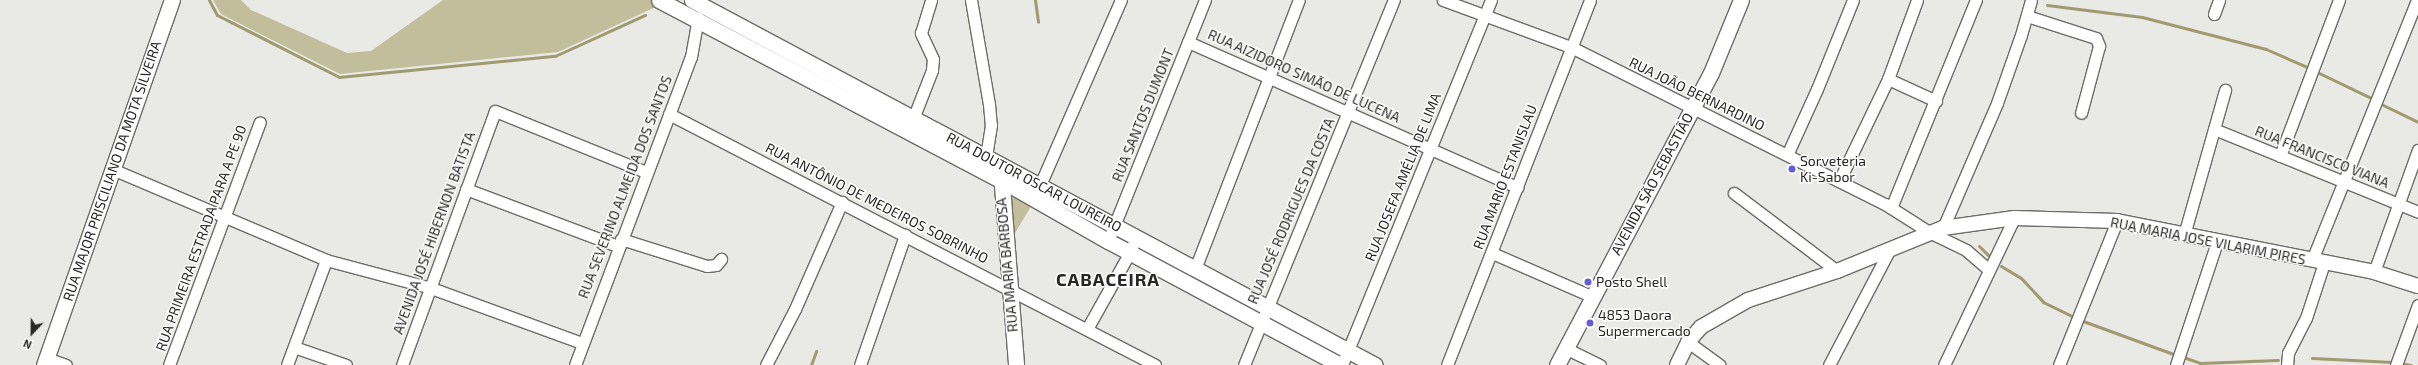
<!DOCTYPE html>
<meta charset="utf-8">
<style>
body{margin:0}
#map{position:relative;width:2418px;height:365px;overflow:hidden;background:#e9e9e5;font-family:"Exo 2",sans-serif}
div>[style]{position:absolute}
[style*='--x']{left:calc(var(--x)*1px);top:calc(var(--y)*1px);width:calc(var(--w)*1px);rotate:calc(var(--a)*1deg)}
.green>*{inset:0;background:#c2bd9a}
.stream>*{height:3px;margin:-1.5px;padding:0 1.5px;transform-origin:1.5px;border-radius:1.5px;background:#a09a71}
.roads{filter:drop-shadow(1px 0 #6d6c69) drop-shadow(-1px 0 #6d6c69) drop-shadow(0 1px #6d6c69) drop-shadow(0 -1px #6d6c69)}
.minor>*{height:11px;margin:-5.5px;padding:0 5.5px;transform-origin:5.5px;border-radius:5.5px;background:#fff}
.tertiary>*{height:14px;margin:-7px;padding:0 7px;transform-origin:7px;border-radius:7px;background:#fff}
.secondary>*{height:15px;margin:-7.5px;padding:0 7.5px;transform-origin:7.5px;border-radius:7.5px;background:#fff}
.dots>*{width:11px;height:11px;translate:-50% -50%;box-sizing:border-box;border:2px solid #fff;border-radius:50%}
span{translate:-50% -50%;white-space:nowrap;text-align:center;line-height:1.15;-webkit-text-stroke:3px #fff;paint-order:stroke}
.street-label{font-size:14px;color:#272725}
.poi-label{font-size:14px;color:#272725}
.left{translate:0 -50%;text-align:left}
.district-label{font-size:18px;color:#272725;font-weight:700;letter-spacing:1px}
.north{position:absolute;left:12px;top:313px;width:40px;height:40px;-webkit-text-stroke:3px #fff;paint-order:stroke;rotate:202deg;font-size:11px;font-weight:700;line-height:16px;text-align:center;color:#272725}
.north::after{content:'';display:block;margin:auto;width:14px;height:18px;background:#272725;clip-path:polygon(50% 0,100% 100%,50% 72%,0 100%)}
</style>
<div id="map">
<div class="green">
<i style="clip-path:polygon(213px 0,241px 0,251px 10px,347px 53px,371px 51px,443px 0,653px 0,662px 4px,558px 52px,340px 74px,221px 14px)"></i>
<i style="clip-path:polygon(1007px 190px,1033px 203px,1012px 238px)"></i>
<i style="clip-path:polygon(1185px 269px,1256px 306px,1255px 311px,1184px 273px)"></i>
<i style="clip-path:polygon(1274px 317px,1341px 352px,1339px 357px,1273px 320px)"></i>
</div>
<div class="stream">
<i style="--x:209;--y:0;--w:17;--a:62"></i>
<i style="--x:217;--y:15;--w:137;--a:26.9"></i>
<i style="--x:339;--y:77;--w:217;--a:-5.6"></i>
<i style="--x:555;--y:56;--w:99;--a:-24.5"></i>
<i style="--x:1035;--y:0;--w:22;--a:82"></i>
<i style="--x:2047;--y:5;--w:96;--a:7.2"></i>
<i style="--x:2142;--y:17;--w:128;--a:14.5"></i>
<i style="--x:2266;--y:49;--w:47;--a:23.8"></i>
<i style="--x:2317;--y:72;--w:62;--a:25.7"></i>
<i style="--x:2381;--y:104;--w:41;--a:25.9"></i>
<i style="--x:1979;--y:246;--w:18;--a:45"></i>
<i style="--x:2001;--y:266;--w:23;--a:31"></i>
<i style="--x:2021;--y:278;--w:33;--a:47"></i>
<i style="--x:2043;--y:302;--w:37;--a:26"></i>
<i style="--x:2083;--y:321;--w:99;--a:20.1"></i>
<i style="--x:2183;--y:357;--w:18;--a:19"></i>
<i style="--x:2200;--y:363;--w:78;--a:-2.2"></i>
<i style="--x:2312;--y:358;--w:81;--a:2.8"></i>
<i style="--x:2399;--y:363;--w:12;--a:9"></i>
<i style="--x:811;--y:365;--w:15;--a:-70"></i>
</div>
<div class="roads">
<div class="minor">
<i style="--x:971;--y:0;--w:106;--a:80.2"></i>
<i style="--x:989;--y:104;--w:21;--a:85"></i>
<i style="--x:991;--y:125;--w:30;--a:99"></i>
<i style="--x:1443;--y:0;--w:136;--a:20.2"></i>
<i style="--x:1571;--y:47;--w:351;--a:26.6"></i>
<i style="--x:1885;--y:204;--w:52;--a:32.5"></i>
<i style="--x:1929;--y:232;--w:41;--a:25.9"></i>
<i style="--x:1966;--y:250;--w:30;--a:41"></i>
<i style="--x:2214;--y:14;--w:15;--a:-70"></i>
<i style="--x:2027;--y:16;--w:72;--a:17.7"></i>
<i style="--x:2096;--y:38;--w:9;--a:69"></i>
<i style="--x:2099;--y:46;--w:69;--a:105"></i>
<i style="--x:1188;--y:42;--w:360;--a:23.8"></i>
<i style="--x:1888;--y:79;--w:53;--a:24.6"></i>
<i style="--x:669;--y:114;--w:547;--a:27.31"></i>
<i style="--x:911;--y:124;--w:58;--a:-68.7"></i>
<i style="--x:932;--y:70;--w:11;--a:-85"></i>
<i style="--x:933;--y:59;--w:29;--a:-115"></i>
<i style="--x:921;--y:33;--w:34;--a:-73"></i>
<i style="--x:2214;--y:129;--w:220;--a:22.1"></i>
<i style="--x:1787;--y:155;--w:72;--a:-65.6"></i>
<i style="--x:1817;--y:89;--w:96;--a:-68"></i>
<i style="--x:2280;--y:156;--w:167;--a:-69.3"></i>
<i style="--x:112;--y:169;--w:233;--a:23"></i>
<i style="--x:326;--y:260;--w:109;--a:14.9"></i>
<i style="--x:431;--y:288;--w:161;--a:20"></i>
<i style="--x:1839;--y:181;--w:113;--a:-64.3"></i>
<i style="--x:1888;--y:79;--w:84;--a:-69.8"></i>
<i style="--x:1040;--y:185;--w:202;--a:-66.4"></i>
<i style="--x:466;--y:189;--w:162;--a:20.6"></i>
<i style="--x:1734;--y:193;--w:129;--a:37.1"></i>
<i style="--x:1891;--y:208;--w:225;--a:-67.8"></i>
<i style="--x:1943;--y:228;--w:136;--a:-66.6"></i>
<i style="--x:1997;--y:103;--w:72;--a:-70.6"></i>
<i style="--x:2021;--y:35;--w:36;--a:-74"></i>
<i style="--x:2184;--y:235;--w:151;--a:-74.2"></i>
<i style="--x:621;--y:239;--w:90;--a:17.4"></i>
<i style="--x:707;--y:266;--w:9;--a:-6"></i>
<i style="--x:716;--y:265;--w:8;--a:-50"></i>
<i style="--x:1108;--y:241;--w:260;--a:-68.1"></i>
<i style="--x:1492;--y:253;--w:110;--a:23.5"></i>
<i style="--x:2312;--y:260;--w:280;--a:-68"></i>
<i style="--x:1195;--y:269;--w:288;--a:-68.9"></i>
<i style="--x:2374;--y:272;--w:130;--a:-70.2"></i>
<i style="--x:1087;--y:329;--w:88;--a:-60.8"></i>
<i style="--x:1130;--y:252;--w:16;--a:-68"></i>
<i style="--x:1688;--y:342;--w:39;--a:36"></i>
<i style="--x:294;--y:347;--w:55;--a:19.1"></i>
<i style="--x:1565;--y:348;--w:39;--a:26"></i>
<i style="--x:46;--y:358;--w:21;--a:19"></i>
<i style="--x:169;--y:365;--w:259;--a:-69.5"></i>
<i style="--x:287;--y:365;--w:112;--a:-69.6"></i>
<i style="--x:402;--y:365;--w:270;--a:-69.9"></i>
<i style="--x:495;--y:111;--w:163;--a:22"></i>
<i style="--x:575;--y:365;--w:329;--a:-69.4"></i>
<i style="--x:691;--y:57;--w:40;--a:-80"></i>
<i style="--x:766;--y:365;--w:63;--a:-62.6"></i>
<i style="--x:795;--y:309;--w:117;--a:-66.3"></i>
<i style="--x:860;--y:365;--w:138;--a:-70.9"></i>
<i style="--x:1244;--y:365;--w:395;--a:-67.7"></i>
<i style="--x:1342;--y:365;--w:394;--a:-67.8"></i>
<i style="--x:1447;--y:365;--w:392;--a:-68.6"></i>
<i style="--x:1829;--y:365;--w:131;--a:-62.3"></i>
<i style="--x:1944;--y:365;--w:163;--a:-64.5"></i>
<i style="--x:2059;--y:365;--w:155;--a:-68.1"></i>
<i style="--x:2176;--y:365;--w:130;--a:-71.6"></i>
<i style="--x:2287;--y:365;--w:12;--a:-85"></i>
<i style="--x:2288;--y:353;--w:39;--a:-63"></i>
<i style="--x:2306;--y:318;--w:58;--a:-71.9"></i>
<i style="--x:2396;--y:365;--w:64;--a:-69.9"></i>
</div>
<div class="tertiary">
<i style="--x:1677;--y:365;--w:25;--a:-64"></i>
<i style="--x:1688;--y:342;--w:20;--a:-49"></i>
<i style="--x:1701;--y:327;--w:54;--a:-29.9"></i>
<i style="--x:1748;--y:300;--w:94;--a:-18"></i>
<i style="--x:1837;--y:271;--w:114;--a:-22.1"></i>
<i style="--x:1943;--y:228;--w:72;--a:-8"></i>
<i style="--x:2014;--y:218;--w:103;--a:1.7"></i>
<i style="--x:2117;--y:221;--w:262;--a:11.2"></i>
<i style="--x:2374;--y:272;--w:46;--a:17.7"></i>
</div>
<div class="secondary">
<i style="--x:659;--y:0;--w:386;--a:27.8"></i>
<i style="--x:1001;--y:180;--w:123;--a:29.7"></i>
<i style="--x:1108;--y:241;--w:263;--a:28.1"></i>
<i style="--x:692;--y:0;--w:774;--a:28.12"></i>
<i style="--x:1001;--y:173;--w:193;--a:85.5"></i>
<i style="--x:44;--y:365;--w:387;--a:-70.7"></i>
<i style="--x:1557;--y:365;--w:330;--a:-62.2"></i>
<i style="--x:1711;--y:73;--w:79;--a:-67.7"></i>
</div>
</div>
<div class="dots">
<i style="left:1792px;top:169px;background:#635dd6"></i>
<i style="left:1588px;top:282px;background:#635dd6"></i>
<i style="left:1590px;top:323px;background:#635dd6"></i>
</div>
<div class="street-label">
<span style="left:1304px;top:76px;rotate:24deg">RUA AIZIDORO SIMÃO DE LUCENA</span>
<span style="left:1697px;top:94px;rotate:26deg">RUA JOÃO BERNARDINO</span>
<span style="left:1143px;top:115px;rotate:-68deg">RUA SANTOS DUMONT</span>
<span style="left:2322px;top:157px;rotate:22deg">RUA FRANCISCO VIANA</span>
<span style="left:112px;top:171px;rotate:-71deg">RUA MAJOR PRISCILIANO DA MOTA SILVEIRA</span>
<span style="left:1403px;top:177px;rotate:-68deg">RUA JOSEFA AMÉLIA DE LIMA</span>
<span style="left:1505px;top:177px;rotate:-69deg">RUA MARIO ESTANISLAU</span>
<span style="left:1034px;top:182px;rotate:28deg">RUA DOUTOR OSCAR LOUREIRO</span>
<span style="left:1652px;top:184px;rotate:-62deg">AVENIDA SÃO SEBASTIÃO</span>
<span style="left:625px;top:187px;rotate:-69deg">RUA SEVERINO ALMEIDA DOS SANTOS</span>
<span style="left:877px;top:203px;rotate:27deg">RUA ANTÔNIO DE MEDEIROS SOBRINHO</span>
<span style="left:1291px;top:211px;rotate:-67deg">RUA JOSÉ RODRIGUES DA COSTA</span>
<span style="left:434px;top:233px;rotate:-70deg">AVENIDA JOSÉ HIBERNON BATISTA</span>
<span style="left:201px;top:238px;rotate:-70deg">RUA PRIMEIRA ESTRADA PARA A PE 90</span>
<span style="left:2208px;top:241px;rotate:11deg">RUA MARIA JOSE VILARIM PIRES</span>
<span style="left:1007px;top:265px;rotate:-95deg">RUA MARIA BARBOSA</span>
</div>
<div class="poi-label">
<span class="left" style="left:1800px;top:169px">Sorveteria<br>Ki-Sabor</span>
<span class="left" style="left:1596px;top:282px">Posto Shell</span>
<span class="left" style="left:1598px;top:323px">4853 Daora<br>Supermercado</span>
</div>
<div class="district-label">
<span style="left:1108px;top:279px">CABACEIRA</span>
</div>
<div class="north">N</div>
</div>
